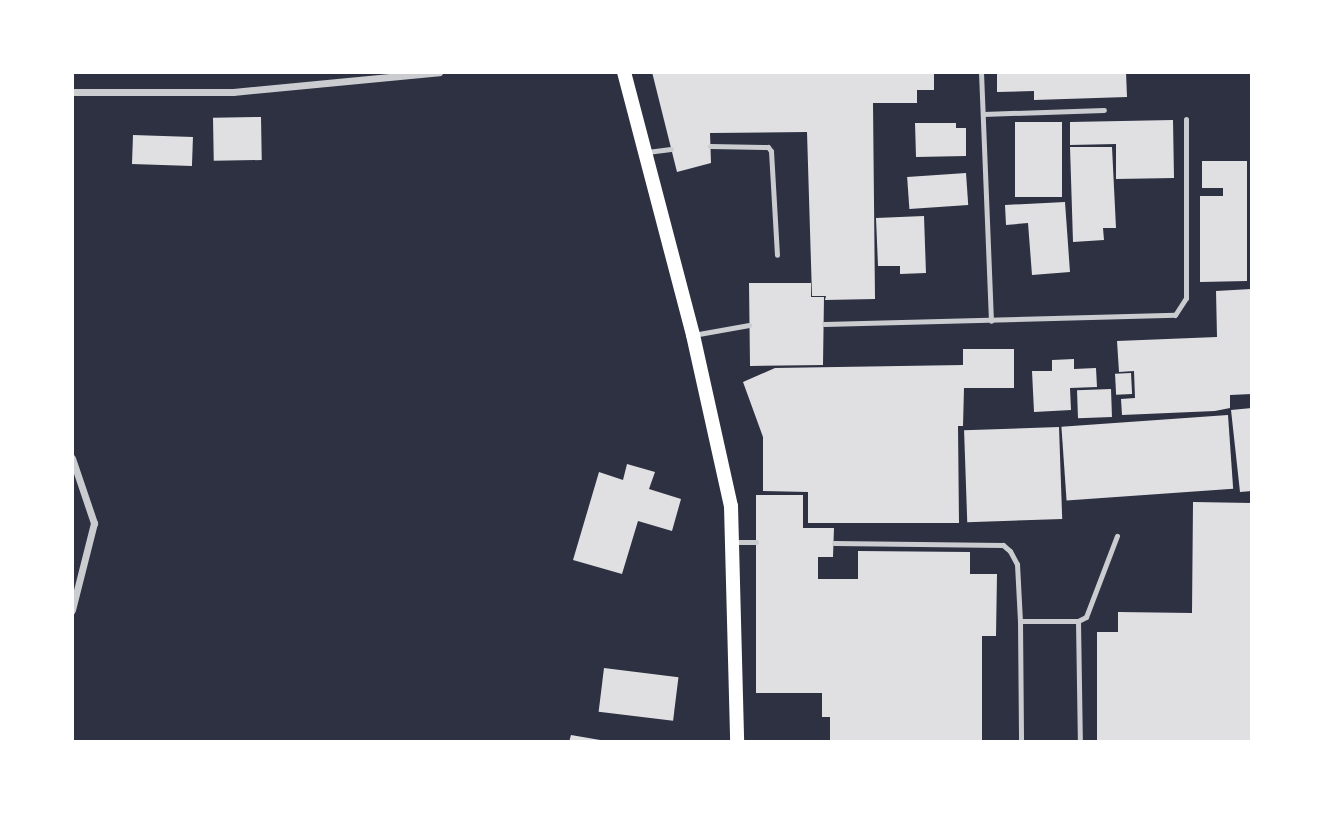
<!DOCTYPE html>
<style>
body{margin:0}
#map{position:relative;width:1324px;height:814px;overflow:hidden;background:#2d3142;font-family:"Varela Round",sans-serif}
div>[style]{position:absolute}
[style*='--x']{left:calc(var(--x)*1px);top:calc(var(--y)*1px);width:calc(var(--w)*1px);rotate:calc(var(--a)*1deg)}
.building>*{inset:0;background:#e0e0e3;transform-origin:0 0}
.service>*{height:5px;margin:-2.5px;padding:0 2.5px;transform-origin:2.5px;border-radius:2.5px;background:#caccd0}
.minor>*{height:7px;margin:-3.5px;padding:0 3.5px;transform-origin:3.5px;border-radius:3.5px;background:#caccd0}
.secondary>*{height:14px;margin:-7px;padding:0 7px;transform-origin:7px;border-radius:7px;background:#fff}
span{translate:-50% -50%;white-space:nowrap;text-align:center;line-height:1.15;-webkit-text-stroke:6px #fff;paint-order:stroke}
.frame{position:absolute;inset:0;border:74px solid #fff;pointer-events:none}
</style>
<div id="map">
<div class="building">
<i style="clip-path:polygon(652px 72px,934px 72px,934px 90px,917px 90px,917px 103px,873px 103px,875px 299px,825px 300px,826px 296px,812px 296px,807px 132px,710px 133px,711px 163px,677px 172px)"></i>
<i style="clip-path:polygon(997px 72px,1126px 72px,1127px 97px,1034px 100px,1034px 91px,997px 92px)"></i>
<i style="left:261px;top:117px;width:43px;height:48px;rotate:89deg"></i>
<i style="clip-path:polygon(1173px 120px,1174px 178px,1116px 179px,1116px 144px,1070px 145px,1070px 122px)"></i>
<i style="left:1015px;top:122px;width:47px;height:75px"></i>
<i style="clip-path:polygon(915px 123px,956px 123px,956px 128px,966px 128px,966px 156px,916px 157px)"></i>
<i style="left:133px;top:135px;width:60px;height:29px;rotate:2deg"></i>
<i style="clip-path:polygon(1070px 147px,1112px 147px,1116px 228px,1103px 228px,1104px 240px,1073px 242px)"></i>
<i style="clip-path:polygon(1202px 161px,1247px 161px,1247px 281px,1200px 282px,1200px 196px,1223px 196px,1223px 188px,1202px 188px)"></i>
<i style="left:966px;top:173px;width:32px;height:59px;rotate:86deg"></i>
<i style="clip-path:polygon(1065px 202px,1070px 272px,1032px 275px,1028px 223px,1006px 225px,1005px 205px)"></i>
<i style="clip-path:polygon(924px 216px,926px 273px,900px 274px,900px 266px,878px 266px,876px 218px)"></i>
<i style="clip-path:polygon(749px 283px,811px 283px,811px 297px,824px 297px,823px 365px,750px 366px)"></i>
<i style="clip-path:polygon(1251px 289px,1252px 394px,1230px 395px,1230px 408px,1215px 411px,1122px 415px,1121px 399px,1135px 398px,1134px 371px,1119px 372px,1117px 341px,1217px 337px,1216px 291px)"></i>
<i style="clip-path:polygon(963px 349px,1014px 349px,1014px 388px,964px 388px,963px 426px,958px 426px,959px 523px,808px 523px,808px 492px,763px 491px,763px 437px,743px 382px,775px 368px,963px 365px)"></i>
<i style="clip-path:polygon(1074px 359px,1074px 369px,1096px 368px,1097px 387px,1070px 388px,1071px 410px,1034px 412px,1032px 371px,1052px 371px,1052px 360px)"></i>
<i style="left:1131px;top:373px;width:21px;height:16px;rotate:87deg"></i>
<i style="left:1111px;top:389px;width:28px;height:34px;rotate:88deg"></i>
<i style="clip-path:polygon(1252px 408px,1252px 491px,1240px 492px,1231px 410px)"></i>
<i style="left:1228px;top:415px;width:74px;height:167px;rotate:86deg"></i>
<i style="left:1059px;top:427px;width:92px;height:95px;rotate:88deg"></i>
<i style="clip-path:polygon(627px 464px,655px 472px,649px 489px,681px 499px,672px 531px,638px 521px,622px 574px,573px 560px,599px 472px,623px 480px)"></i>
<i style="clip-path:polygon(756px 495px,803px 495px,803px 528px,834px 528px,833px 557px,818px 557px,818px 579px,858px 579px,858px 551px,970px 552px,970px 574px,997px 574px,996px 636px,982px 636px,982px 742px,830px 742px,830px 717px,822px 717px,822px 693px,756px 693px)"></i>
<i style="clip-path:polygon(1193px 502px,1252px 503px,1252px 742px,1097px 742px,1097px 632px,1118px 632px,1118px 612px,1192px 613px)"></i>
<i style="left:604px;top:668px;width:75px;height:44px;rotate:7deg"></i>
<i style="clip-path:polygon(571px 735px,606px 741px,606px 742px,569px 742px)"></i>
</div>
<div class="service">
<i style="--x:981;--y:72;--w:249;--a:87.7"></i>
<i style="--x:983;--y:114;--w:121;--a:-1.9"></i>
<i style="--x:710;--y:146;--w:58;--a:1"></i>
<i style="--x:768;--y:147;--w:5;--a:53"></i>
<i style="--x:771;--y:151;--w:104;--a:86.7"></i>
<i style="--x:647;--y:152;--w:24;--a:-7"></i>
<i style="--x:824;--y:324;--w:351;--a:-1.5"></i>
<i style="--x:1175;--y:315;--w:20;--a:-57"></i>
<i style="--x:1186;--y:298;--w:179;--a:-90"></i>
<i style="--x:693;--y:335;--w:57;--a:-10.1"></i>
<i style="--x:733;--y:542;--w:23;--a:0"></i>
<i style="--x:834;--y:543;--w:169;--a:0.7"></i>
<i style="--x:1003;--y:545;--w:9;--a:41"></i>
<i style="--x:1010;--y:551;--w:15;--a:62"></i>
<i style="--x:1017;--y:564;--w:57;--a:87"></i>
<i style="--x:1020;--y:621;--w:121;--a:89.5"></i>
<i style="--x:1020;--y:621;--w:58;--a:0"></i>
<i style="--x:1078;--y:621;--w:9;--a:-27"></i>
<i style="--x:1086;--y:617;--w:87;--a:-69.1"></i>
<i style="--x:1078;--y:621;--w:121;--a:89.1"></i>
</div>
<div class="minor">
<i style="--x:72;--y:92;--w:161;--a:0"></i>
<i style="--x:233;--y:92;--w:207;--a:-5.5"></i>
<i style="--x:72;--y:458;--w:69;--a:71.3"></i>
<i style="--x:94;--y:523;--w:90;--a:104.2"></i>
</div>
<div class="secondary">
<i style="--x:624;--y:72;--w:272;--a:75.3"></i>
<i style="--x:693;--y:335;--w:175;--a:77.5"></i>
<i style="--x:731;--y:506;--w:236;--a:88.5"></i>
</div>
<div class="frame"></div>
</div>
